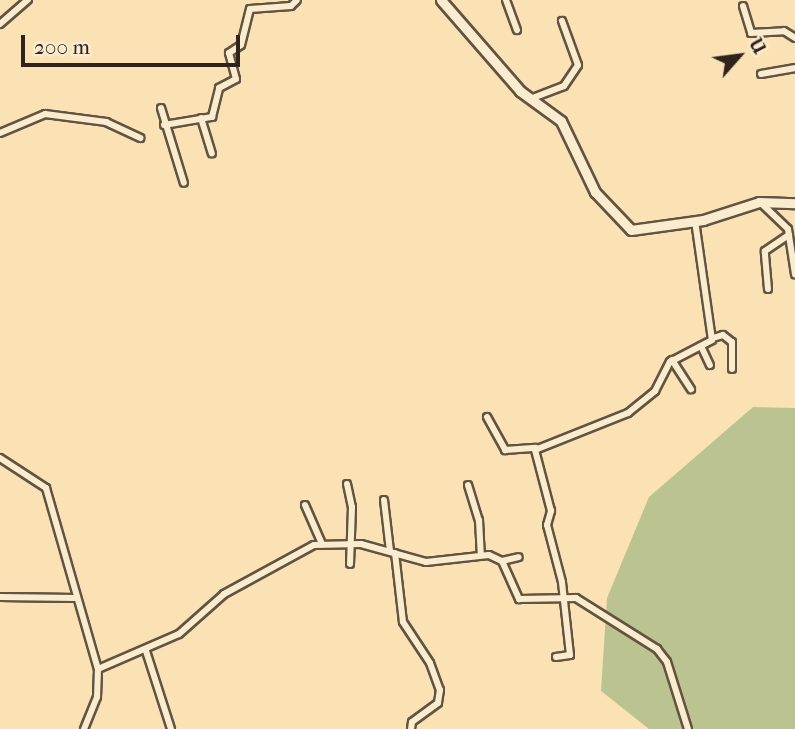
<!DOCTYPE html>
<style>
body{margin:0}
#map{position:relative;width:795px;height:729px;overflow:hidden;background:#fbe2b4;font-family:"IM FELL French Canon",serif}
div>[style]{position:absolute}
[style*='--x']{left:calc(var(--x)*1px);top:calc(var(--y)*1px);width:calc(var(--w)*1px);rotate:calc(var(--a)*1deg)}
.green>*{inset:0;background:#bbc490}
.roads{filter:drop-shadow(2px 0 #625342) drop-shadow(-2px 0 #625342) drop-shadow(0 2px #625342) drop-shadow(0 -2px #625342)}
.street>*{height:6px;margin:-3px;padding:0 3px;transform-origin:3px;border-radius:3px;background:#fcecce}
.secondary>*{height:9px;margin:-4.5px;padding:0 4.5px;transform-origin:4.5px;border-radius:4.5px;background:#fcecce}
span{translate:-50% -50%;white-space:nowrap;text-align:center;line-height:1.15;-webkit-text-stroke:5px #fcecce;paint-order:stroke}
.north{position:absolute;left:704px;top:21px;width:70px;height:70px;-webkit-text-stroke:5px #fcecce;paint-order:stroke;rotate:62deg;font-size:19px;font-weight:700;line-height:28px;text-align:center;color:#2f231c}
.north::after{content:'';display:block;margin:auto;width:24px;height:32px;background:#2f231c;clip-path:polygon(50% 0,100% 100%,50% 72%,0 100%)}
.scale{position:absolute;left:21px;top:35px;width:219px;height:32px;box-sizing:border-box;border:4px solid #2f231c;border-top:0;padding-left:9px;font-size:21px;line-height:24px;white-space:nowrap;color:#2f231c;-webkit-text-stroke:5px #fcecce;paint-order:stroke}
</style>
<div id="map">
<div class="green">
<i style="clip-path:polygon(753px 407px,795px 408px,795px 729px,649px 729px,601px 691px,607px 598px,649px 497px)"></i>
</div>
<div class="roads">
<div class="street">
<i style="--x:506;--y:0;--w:32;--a:70"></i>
<i style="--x:743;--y:6;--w:28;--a:73"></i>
<i style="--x:751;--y:33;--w:33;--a:-3"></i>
<i style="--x:784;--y:31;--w:13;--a:32"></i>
<i style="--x:0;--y:24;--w:37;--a:-41"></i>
<i style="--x:761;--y:74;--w:35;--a:-10"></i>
<i style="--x:530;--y:99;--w:36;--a:-21"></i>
<i style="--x:564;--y:86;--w:25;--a:-56"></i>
<i style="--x:578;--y:65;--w:47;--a:-110"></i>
<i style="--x:161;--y:108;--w:78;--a:73"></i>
<i style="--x:201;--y:118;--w:37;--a:73"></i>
<i style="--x:164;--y:125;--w:49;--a:-9.5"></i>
<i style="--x:212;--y:117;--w:30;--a:-76"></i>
<i style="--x:219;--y:88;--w:19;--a:-28"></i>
<i style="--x:236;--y:79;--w:27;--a:-105"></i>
<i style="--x:229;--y:53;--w:14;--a:-34"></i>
<i style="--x:241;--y:45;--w:37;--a:-76"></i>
<i style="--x:250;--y:9;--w:41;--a:-4.2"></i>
<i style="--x:291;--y:6;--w:8;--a:-45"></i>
<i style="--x:0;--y:133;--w:49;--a:-22.9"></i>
<i style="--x:45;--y:114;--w:62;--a:7.5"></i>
<i style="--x:106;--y:122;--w:38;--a:25"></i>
<i style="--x:761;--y:203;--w:37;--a:44"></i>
<i style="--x:788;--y:229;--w:46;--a:81.2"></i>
<i style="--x:768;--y:289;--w:38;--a:-95"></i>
<i style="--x:765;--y:251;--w:29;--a:-34"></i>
<i style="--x:713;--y:338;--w:10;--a:-17"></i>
<i style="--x:723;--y:335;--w:11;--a:38"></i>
<i style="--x:732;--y:342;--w:27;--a:90"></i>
<i style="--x:701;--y:346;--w:21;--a:65"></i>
<i style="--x:672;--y:360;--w:35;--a:57"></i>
<i style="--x:487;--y:417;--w:38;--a:61"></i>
<i style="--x:505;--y:450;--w:31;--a:-4"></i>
<i style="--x:0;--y:458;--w:55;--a:33.1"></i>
<i style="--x:46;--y:488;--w:188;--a:74"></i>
<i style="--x:98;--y:669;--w:28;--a:92"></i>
<i style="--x:97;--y:697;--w:35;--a:112"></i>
<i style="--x:347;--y:484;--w:24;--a:78"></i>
<i style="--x:352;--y:507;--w:57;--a:92"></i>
<i style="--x:468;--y:485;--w:37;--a:73"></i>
<i style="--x:479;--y:520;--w:35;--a:87"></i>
<i style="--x:384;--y:500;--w:51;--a:83.3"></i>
<i style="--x:305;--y:505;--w:43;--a:66.4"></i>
<i style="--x:395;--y:553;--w:69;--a:83.4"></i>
<i style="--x:403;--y:622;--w:49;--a:56.6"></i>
<i style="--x:430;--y:663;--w:29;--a:70"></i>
<i style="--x:440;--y:690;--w:13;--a:99"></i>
<i style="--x:438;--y:703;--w:32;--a:144"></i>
<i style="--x:412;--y:722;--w:7;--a:98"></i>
<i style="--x:502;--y:561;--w:17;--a:-13"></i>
<i style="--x:0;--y:597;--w:76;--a:0.8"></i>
<i style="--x:146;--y:651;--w:82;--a:72.2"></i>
<i style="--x:556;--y:657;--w:14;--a:-8"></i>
<i style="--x:570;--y:655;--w:73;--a:-96.3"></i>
<i style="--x:562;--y:582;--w:59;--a:-104.7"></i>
<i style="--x:547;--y:525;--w:15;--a:-74"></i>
<i style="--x:551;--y:511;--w:63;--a:-104.7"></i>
<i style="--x:535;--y:450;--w:100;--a:-21.7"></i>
<i style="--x:628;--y:413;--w:35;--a:-39"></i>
<i style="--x:655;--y:391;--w:33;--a:-63"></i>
<i style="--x:670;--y:362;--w:47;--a:-27.6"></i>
<i style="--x:712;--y:340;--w:120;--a:-98.1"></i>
<i style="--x:98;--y:669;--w:88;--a:-23.4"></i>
<i style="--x:179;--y:634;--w:60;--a:-41.6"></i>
<i style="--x:224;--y:594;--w:102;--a:-28.6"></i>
<i style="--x:314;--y:545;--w:47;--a:-1.2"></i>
<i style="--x:361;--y:544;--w:67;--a:15.5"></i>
<i style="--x:426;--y:562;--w:63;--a:-6.3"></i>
<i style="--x:489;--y:555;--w:14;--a:25"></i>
<i style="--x:502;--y:561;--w:42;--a:65.9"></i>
<i style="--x:519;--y:599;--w:57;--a:-1"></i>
<i style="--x:576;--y:598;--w:96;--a:32.2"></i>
<i style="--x:657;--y:649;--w:16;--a:52"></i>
<i style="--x:667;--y:662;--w:70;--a:72.6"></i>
</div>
<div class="secondary">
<i style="--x:441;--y:0;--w:121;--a:49"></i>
<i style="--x:520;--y:91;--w:51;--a:36.2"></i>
<i style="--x:561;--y:121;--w:79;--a:64.4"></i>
<i style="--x:595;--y:192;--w:52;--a:46.5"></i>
<i style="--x:631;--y:230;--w:73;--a:-7.9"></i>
<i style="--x:703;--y:220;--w:59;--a:-17.8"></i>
<i style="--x:759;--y:202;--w:36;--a:2"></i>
</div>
</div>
<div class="north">U</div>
<div class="scale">200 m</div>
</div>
